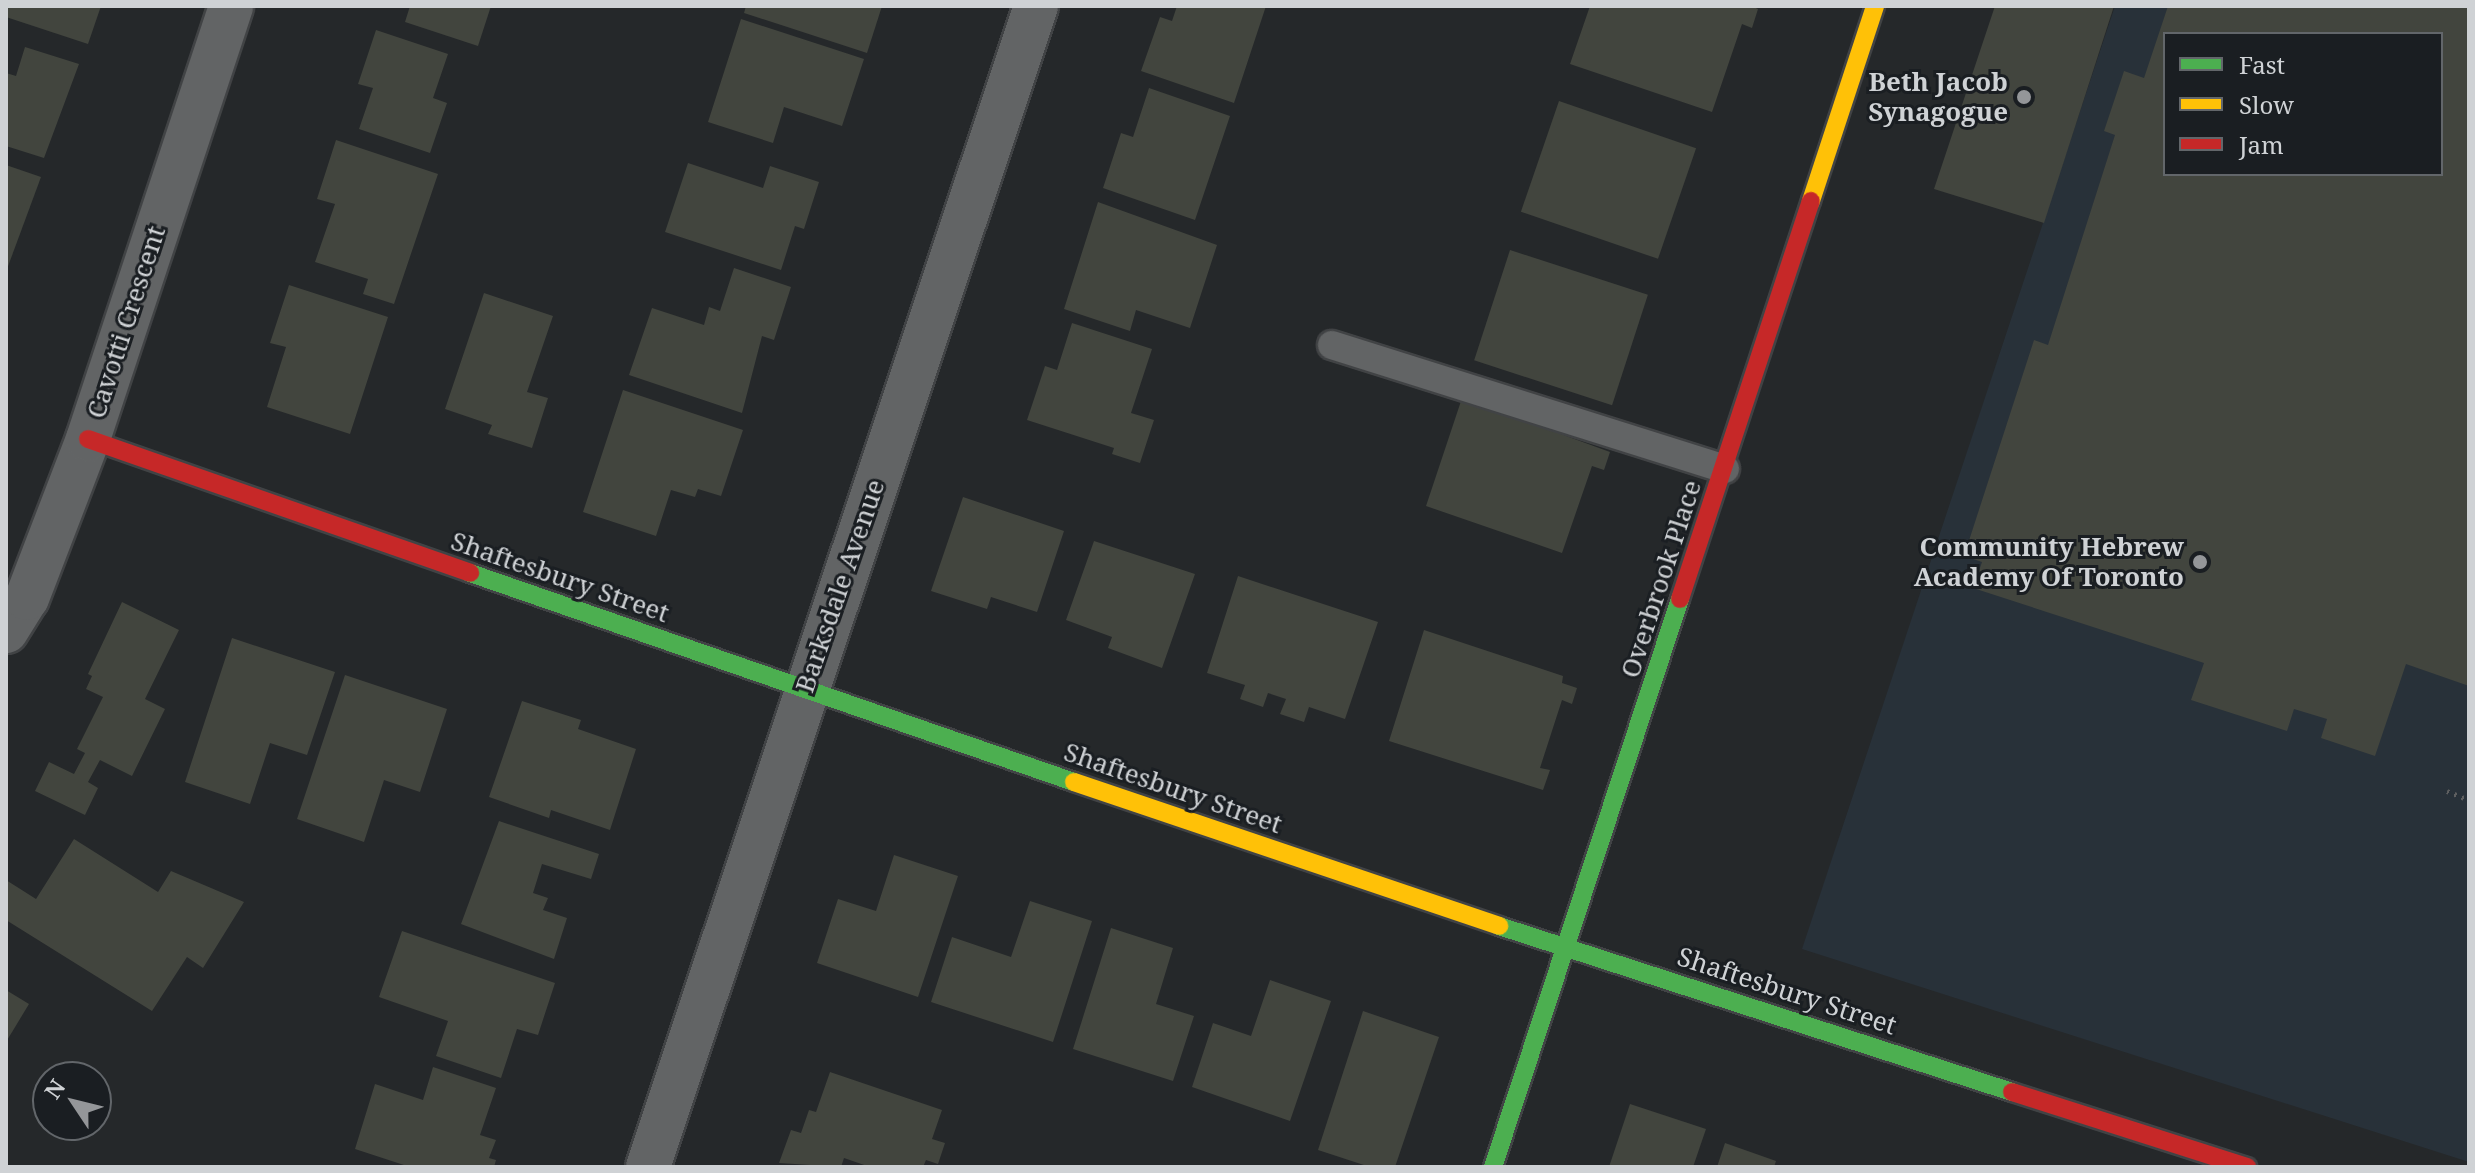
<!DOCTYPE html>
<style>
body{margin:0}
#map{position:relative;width:2475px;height:1173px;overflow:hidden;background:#25282a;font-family:"Noto Serif",serif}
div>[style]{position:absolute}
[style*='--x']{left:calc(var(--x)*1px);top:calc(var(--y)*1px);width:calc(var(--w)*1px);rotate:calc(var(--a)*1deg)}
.built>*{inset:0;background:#283139}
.building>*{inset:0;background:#42453e;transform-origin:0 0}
.path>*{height:5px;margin-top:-2.5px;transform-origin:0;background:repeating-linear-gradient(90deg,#5e5f60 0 2px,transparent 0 8px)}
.roads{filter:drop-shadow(2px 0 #414345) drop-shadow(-2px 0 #414345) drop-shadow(0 2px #414345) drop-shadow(0 -2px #414345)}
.lane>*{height:28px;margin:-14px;padding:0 14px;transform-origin:14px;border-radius:14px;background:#626465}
.street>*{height:44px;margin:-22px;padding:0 22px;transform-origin:22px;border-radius:22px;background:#626465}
.fast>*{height:18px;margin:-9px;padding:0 9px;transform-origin:9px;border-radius:9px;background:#4caf50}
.slow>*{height:18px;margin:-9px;padding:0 9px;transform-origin:9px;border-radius:9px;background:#ffc107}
.jam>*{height:18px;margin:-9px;padding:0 9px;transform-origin:9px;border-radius:9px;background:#c62828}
.dots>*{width:22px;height:22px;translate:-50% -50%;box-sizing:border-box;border:4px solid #1a1e22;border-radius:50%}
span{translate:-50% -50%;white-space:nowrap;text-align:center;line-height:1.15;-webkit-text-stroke:6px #1a1e22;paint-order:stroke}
.poi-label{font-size:26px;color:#cfd2d5;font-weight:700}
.right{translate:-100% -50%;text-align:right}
.street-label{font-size:26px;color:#cfd2d5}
.frame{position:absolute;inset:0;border:8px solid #cfd2d5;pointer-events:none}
.legend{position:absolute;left:2163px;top:32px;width:280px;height:144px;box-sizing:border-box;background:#1a1e22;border:2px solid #62666a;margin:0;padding:10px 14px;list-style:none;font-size:24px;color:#cfd2d5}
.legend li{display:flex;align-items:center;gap:16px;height:40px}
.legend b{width:40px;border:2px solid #62666a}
.north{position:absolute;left:32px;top:1061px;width:80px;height:80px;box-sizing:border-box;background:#1a1e22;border:2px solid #62666a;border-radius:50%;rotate:305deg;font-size:22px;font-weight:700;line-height:32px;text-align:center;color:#cfd2d5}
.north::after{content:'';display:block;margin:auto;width:28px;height:36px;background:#949699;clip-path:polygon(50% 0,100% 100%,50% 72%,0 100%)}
</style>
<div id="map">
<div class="built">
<i style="clip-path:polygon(evenodd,2115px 6px,2469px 6px,2469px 1162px,1802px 949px,2115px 6px,2165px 34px,2441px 34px,2441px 174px,2165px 174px,2165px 34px)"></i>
</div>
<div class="building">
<i style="clip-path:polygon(6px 6px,101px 6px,88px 44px,6px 17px)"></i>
<i style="clip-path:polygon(410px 6px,491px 6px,478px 46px,405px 22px)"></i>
<i style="clip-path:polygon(746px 6px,882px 6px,867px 53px,744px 13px)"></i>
<i style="clip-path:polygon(1177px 6px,1266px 6px,1234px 103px,1141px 71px,1160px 17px,1172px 21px)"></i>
<i style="clip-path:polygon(1590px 6px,1751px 6px,1758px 9px,1752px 28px,1742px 24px,1712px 112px,1570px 64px)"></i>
<i style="clip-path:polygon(1995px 6px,2114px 6px,2044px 223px,1934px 189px)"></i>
<i style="clip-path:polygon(evenodd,2168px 6px,2469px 6px,2469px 686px,2406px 664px,2375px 756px,2321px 738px,2327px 719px,2294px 709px,2287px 731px,2191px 700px,2204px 663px,1973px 588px,1982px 562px,1964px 556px,2034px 340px,2048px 345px,2115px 135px,2104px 131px,2124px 71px,2144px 78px,2168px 6px,2165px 34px,2441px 34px,2441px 174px,2165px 174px,2165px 34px)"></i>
<i style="clip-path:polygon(741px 19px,864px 59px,842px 126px,784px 107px,773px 143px,708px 122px)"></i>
<i style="clip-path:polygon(376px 30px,448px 54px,433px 98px,447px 103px,430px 153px,359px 129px,373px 88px,358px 84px)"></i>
<i style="clip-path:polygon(25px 47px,79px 64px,44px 158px,6px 146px,6px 73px,16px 76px)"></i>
<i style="clip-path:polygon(1149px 88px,1230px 116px,1195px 220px,1103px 188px,1121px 133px,1133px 137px)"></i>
<i style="left:1559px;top:101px;width:145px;height:117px;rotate:19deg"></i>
<i style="clip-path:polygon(336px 140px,438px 174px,394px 304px,363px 294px,368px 279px,315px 262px,335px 204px,317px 199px)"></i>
<i style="clip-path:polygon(688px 163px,763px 188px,770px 166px,819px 182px,804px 229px,795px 226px,781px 270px,665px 232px)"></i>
<i style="clip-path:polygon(6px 165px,41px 177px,7px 269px,6px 269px)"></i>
<i style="clip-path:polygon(1098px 202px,1217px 245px,1190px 328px,1136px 310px,1130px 331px,1064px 309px)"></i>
<i style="left:1510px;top:250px;width:145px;height:116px;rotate:18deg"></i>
<i style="clip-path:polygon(734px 268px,791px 287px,774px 340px,762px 336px,742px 413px,629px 375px,652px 308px,704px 325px,709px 307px,720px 311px)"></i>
<i style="clip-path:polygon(289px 285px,388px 317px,350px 434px,267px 407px,286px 347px,270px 343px)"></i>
<i style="clip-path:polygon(484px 293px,553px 316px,527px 392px,548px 398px,532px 448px,488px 434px,492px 425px,445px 409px)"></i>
<i style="clip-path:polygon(1072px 323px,1152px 349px,1131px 413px,1154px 420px,1140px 463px,1112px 454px,1114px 448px,1027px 420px,1045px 366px,1057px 370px)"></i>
<i style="clip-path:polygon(623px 390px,743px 430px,721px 496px,698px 489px,695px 497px,671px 490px,656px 536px,583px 512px)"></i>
<i style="clip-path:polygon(1462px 398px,1610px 452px,1604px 470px,1592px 466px,1562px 553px,1426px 506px)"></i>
<i style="clip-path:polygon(963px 497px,1064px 531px,1037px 612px,991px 597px,987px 609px,931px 591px)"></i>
<i style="clip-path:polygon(1094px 541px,1195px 574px,1162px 668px,1108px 648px,1112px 637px,1066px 620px)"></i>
<i style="clip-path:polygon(1238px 576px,1378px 622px,1345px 719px,1309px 707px,1304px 722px,1280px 714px,1286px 699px,1268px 693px,1263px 707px,1240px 699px,1245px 685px,1207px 673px)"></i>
<i style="clip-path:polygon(122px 602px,179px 630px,145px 699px,165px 709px,132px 776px,100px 760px,88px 782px,98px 788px,85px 815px,35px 791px,49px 762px,74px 774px,85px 753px,77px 749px,103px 697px,86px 689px,92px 676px,88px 674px)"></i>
<i style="clip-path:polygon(1424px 630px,1563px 676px,1562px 683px,1577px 688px,1572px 704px,1562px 700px,1540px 768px,1550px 770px,1543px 790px,1389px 741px)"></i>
<i style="clip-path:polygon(232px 638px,335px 672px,307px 755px,270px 743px,250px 804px,185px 782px)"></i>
<i style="clip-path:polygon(345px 675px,447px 709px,420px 792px,384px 780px,364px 842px,297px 819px)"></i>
<i style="clip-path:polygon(522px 701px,581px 720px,578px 729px,636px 749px,610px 830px,551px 810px,549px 818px,489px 797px)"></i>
<i style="clip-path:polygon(499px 821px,599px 854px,591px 879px,542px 864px,533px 893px,548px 898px,543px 910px,567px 918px,554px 959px,461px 924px)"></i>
<i style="clip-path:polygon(74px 839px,158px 892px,171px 871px,244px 902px,203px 968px,187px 957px,152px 1011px,6px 920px,6px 880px,36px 899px)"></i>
<i style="clip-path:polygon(894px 855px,958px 876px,918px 997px,817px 963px,838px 899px,876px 911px)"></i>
<i style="clip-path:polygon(1030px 901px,1092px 921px,1053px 1042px,931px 1002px,952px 937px,1011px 957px)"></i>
<i style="clip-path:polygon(1111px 928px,1173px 948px,1156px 1004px,1194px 1016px,1173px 1081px,1073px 1049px)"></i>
<i style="clip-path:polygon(402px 931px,555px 983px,538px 1035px,517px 1029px,501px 1078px,436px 1056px,448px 1021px,379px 997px)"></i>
<i style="clip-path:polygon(1270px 980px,1331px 1001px,1290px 1121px,1192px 1087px,1213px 1023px,1251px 1036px)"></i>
<i style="clip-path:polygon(6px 990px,29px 1004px,6px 1042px)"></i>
<i style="clip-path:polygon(1363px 1011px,1439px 1037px,1395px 1167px,1370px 1167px,1318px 1150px)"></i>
<i style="clip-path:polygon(433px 1067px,496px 1088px,480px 1135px,496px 1140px,489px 1158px,496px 1160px,494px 1167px,410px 1167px,355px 1149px,375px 1084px,423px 1100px)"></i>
<i style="clip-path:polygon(830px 1072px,942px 1110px,932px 1139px,945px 1143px,938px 1164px,926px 1160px,923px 1167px,870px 1167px,844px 1158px,841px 1167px,779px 1163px,791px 1130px,801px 1133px,809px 1110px,816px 1112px)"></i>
<i style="clip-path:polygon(1630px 1104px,1706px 1129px,1693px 1167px,1609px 1167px)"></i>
<i style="clip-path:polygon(1725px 1143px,1776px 1161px,1774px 1167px,1717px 1167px)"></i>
</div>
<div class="path">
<i style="--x:2447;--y:791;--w:24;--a:22"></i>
</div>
<div class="roads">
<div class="lane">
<i style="--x:1332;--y:345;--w:412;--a:17.5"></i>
</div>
<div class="street">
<i style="--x:6;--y:631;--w:39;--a:-58"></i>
<i style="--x:27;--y:598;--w:170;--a:-69"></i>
<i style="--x:88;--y:439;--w:456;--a:-71.7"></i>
<i style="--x:648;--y:1167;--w:1224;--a:-71.52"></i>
</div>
<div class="fast">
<i style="--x:470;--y:573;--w:639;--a:19.09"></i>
<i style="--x:1499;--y:926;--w:539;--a:17.93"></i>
<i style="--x:1493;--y:1167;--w:598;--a:-71.78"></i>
</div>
<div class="slow">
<i style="--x:1811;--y:201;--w:205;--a:-71.8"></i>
<i style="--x:1074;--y:782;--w:449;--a:18.7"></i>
</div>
<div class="jam">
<i style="--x:88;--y:439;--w:405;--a:19.3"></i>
<i style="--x:1680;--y:599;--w:419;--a:-71.8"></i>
<i style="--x:2012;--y:1092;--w:247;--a:17.7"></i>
</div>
</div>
<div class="dots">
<i style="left:2024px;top:97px;background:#949699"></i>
<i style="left:2200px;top:562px;background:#949699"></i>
</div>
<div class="poi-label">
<span class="right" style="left:2008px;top:97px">Beth Jacob<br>Synagogue</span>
<span class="right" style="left:2184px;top:562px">Community Hebrew<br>Academy Of Toronto</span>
</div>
<div class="street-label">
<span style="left:126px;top:322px;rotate:-72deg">Cavotti Crescent</span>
<span style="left:560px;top:577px;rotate:19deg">Shaftesbury Street</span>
<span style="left:1661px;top:579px;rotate:-72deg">Overbrook Place</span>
<span style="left:840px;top:586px;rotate:-71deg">Barksdale Avenue</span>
<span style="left:1173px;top:788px;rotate:19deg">Shaftesbury Street</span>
<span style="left:1787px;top:991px;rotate:18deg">Shaftesbury Street</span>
</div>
<div class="frame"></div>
<ul class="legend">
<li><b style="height:10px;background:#4caf50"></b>Fast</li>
<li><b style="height:10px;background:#ffc107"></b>Slow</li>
<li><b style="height:10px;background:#c62828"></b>Jam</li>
</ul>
<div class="north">N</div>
</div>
